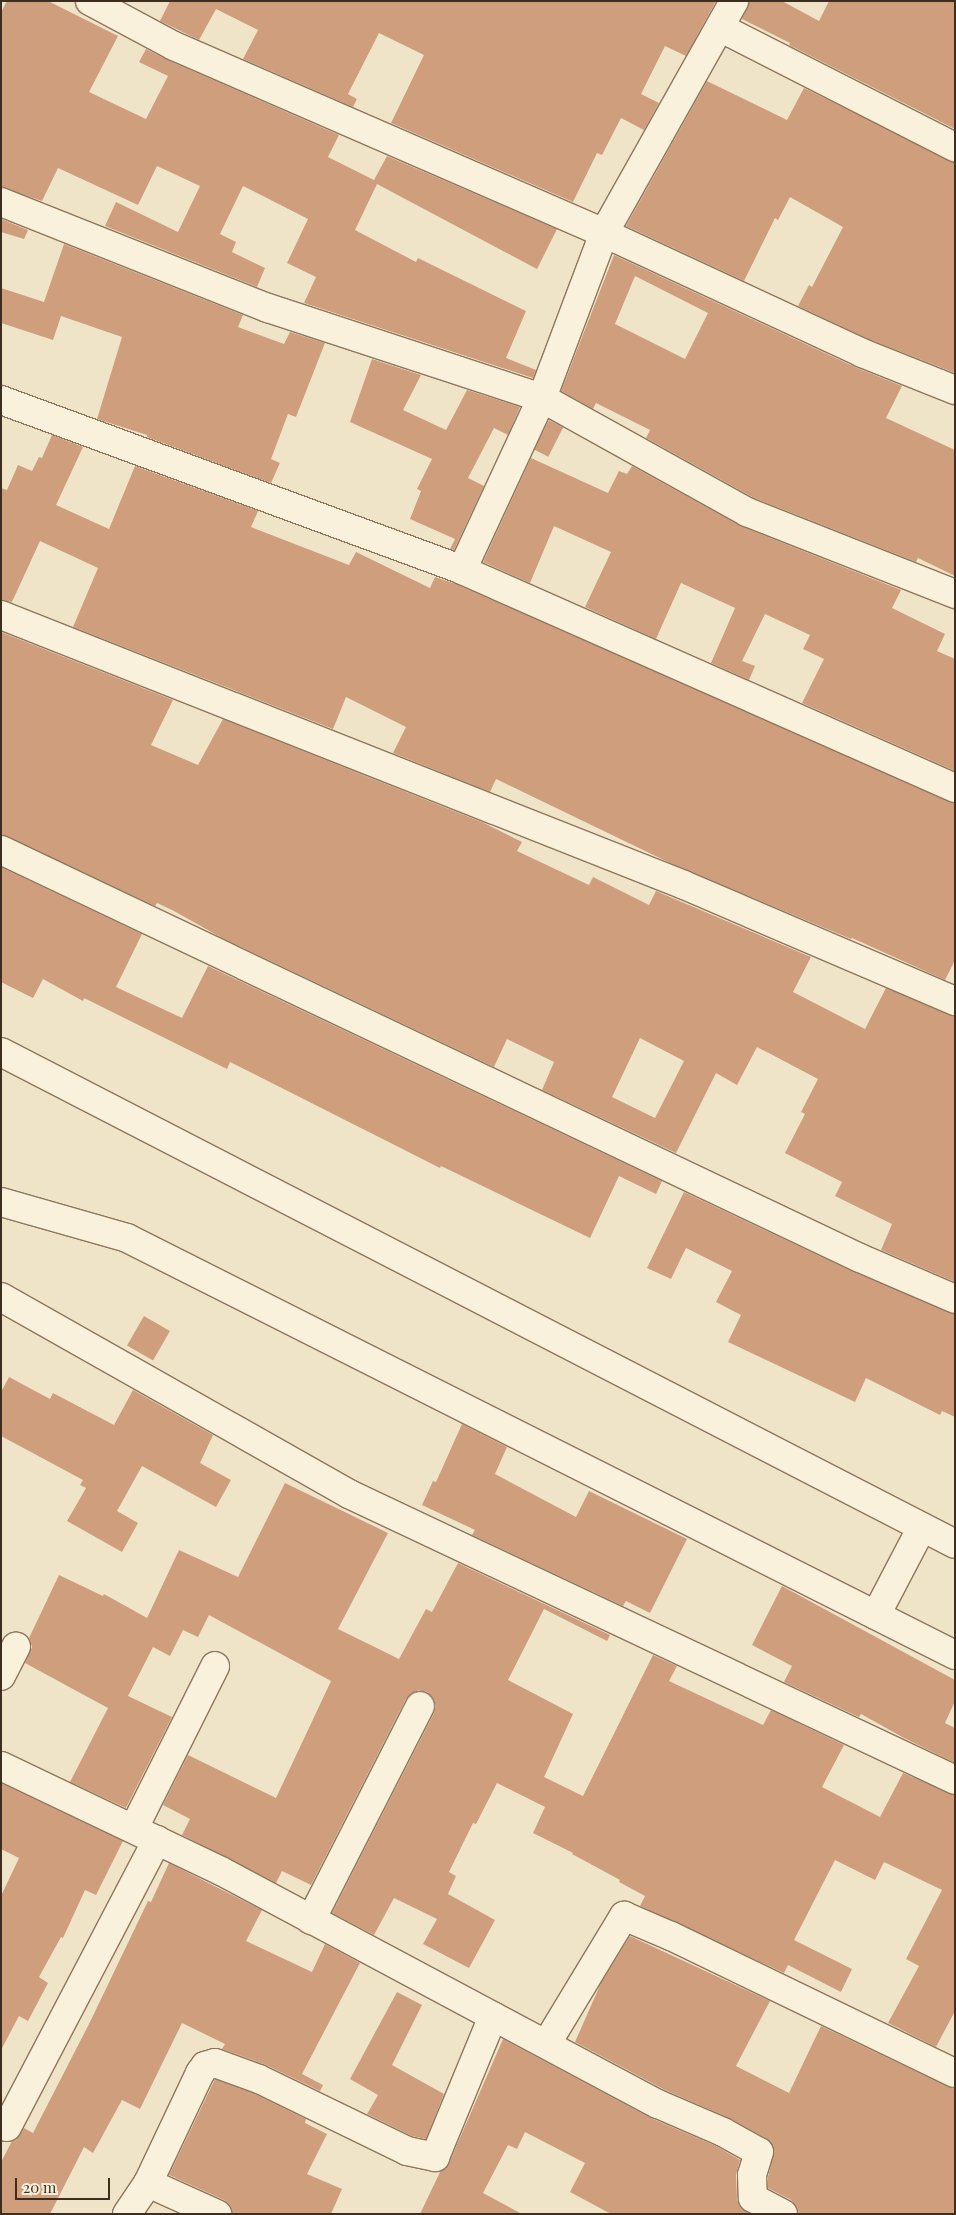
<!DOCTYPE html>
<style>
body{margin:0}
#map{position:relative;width:956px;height:2215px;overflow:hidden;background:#f0e4c8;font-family:"Playfair Display",serif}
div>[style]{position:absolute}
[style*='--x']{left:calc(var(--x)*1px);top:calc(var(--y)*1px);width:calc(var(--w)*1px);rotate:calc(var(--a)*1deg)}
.building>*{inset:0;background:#cf9f7d;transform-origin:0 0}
.roads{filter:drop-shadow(1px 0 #8d765c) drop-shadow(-1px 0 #8d765c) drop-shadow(0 1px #8d765c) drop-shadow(0 -1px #8d765c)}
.minor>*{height:28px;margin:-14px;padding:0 14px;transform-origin:14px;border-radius:14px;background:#faf1dc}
span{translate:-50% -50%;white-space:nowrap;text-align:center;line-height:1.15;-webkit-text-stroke:4.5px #f7eed8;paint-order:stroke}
.frame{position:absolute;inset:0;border:2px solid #3d2e20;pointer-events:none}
.scale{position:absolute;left:15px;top:2178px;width:95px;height:22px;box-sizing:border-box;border:2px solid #3d2e20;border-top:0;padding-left:6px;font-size:15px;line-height:18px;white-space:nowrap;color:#3d2e20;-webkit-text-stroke:4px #f7eed8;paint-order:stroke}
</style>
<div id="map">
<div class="building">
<i style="clip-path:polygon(7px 1px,48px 1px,118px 36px,89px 92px,146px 119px,168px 76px,139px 62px,146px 49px,168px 60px,339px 135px,328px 157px,374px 180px,387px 156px,557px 229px,537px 269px,377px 184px,355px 230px,416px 262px,418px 258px,526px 311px,506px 358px,536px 370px,533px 378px,304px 303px,316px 277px,287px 263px,308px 219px,243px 186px,220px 234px,236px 242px,232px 252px,265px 268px,257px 287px,105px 226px,116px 202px,178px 232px,200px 186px,157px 166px,138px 205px,58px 168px,42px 201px,1px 187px,1px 12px)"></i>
<i style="clip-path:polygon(170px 1px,716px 1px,686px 56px,665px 46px,641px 94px,659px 103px,644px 130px,621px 118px,602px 155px,597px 153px,573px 202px,391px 123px,424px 55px,379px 33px,348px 94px,357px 99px,353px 107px,243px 59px,258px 30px,216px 9px,199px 40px,160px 21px)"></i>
<i style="clip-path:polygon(750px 1px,782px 1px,819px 21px,829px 1px,955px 1px,955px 129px,789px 45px,790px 43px,742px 19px)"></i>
<i style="clip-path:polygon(707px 81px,787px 120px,804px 88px,955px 162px,955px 373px,868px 339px,798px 306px,809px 285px,812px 287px,843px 227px,790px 197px,778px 220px,775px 218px,744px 281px,626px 226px)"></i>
<i style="clip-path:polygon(1px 219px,28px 230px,24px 239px,1px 232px)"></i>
<i style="clip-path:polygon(64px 244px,243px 315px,238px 327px,284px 344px,290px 332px,325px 343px,296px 417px,288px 414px,271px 459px,280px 463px,271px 483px,147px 437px,147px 435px,97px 419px,122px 337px,61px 316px,53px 340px,1px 323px,1px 288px,44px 302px)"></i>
<i style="clip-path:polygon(evenodd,614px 255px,855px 367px,902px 386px,886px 418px,955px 450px,955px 576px,918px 558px,916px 562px,754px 498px,646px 438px,650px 430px,596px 403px,593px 409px,561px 391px,614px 255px,635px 276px,708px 313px,685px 359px,615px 324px,635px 276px)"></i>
<i style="clip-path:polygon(372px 359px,421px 375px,403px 410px,446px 430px,467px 390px,520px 407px,508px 435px,494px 428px,468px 478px,484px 486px,454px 550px,450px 549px,455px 539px,410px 519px,421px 491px,417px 489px,432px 459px,350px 422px)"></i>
<i style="left:549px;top:420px;width:16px;height:33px;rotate:27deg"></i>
<i style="clip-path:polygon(52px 435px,83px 447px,56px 505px,109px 529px,135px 466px,258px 511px,251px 527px,349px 565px,356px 552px,430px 588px,435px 577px,456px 584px,955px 803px,955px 960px,945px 980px,852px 938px,851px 939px,670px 863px,496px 779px,490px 792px,393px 753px,406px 727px,346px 697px,333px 729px,73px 627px,98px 568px,40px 541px,12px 602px,1px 600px,1px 488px,7px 490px,18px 465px,32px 471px,39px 457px,42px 458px)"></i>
<i style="clip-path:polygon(531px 458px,608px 493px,619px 471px,627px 474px,632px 466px,741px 526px,901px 590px,892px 608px,945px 634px,937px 651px,955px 659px,955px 771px,802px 703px,824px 659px,803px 649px,810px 635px,765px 614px,742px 661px,755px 666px,749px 680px,711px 663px,735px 608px,681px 583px,656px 639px,585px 607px,611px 552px,554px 526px,530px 583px,483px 562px)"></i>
<i style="clip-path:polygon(evenodd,1px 632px,173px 700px,151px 745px,198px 765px,223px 719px,484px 823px,522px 842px,517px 851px,589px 885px,593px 877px,649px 905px,656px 891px,811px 957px,793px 992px,865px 1029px,886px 988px,955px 1016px,955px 1282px,881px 1250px,892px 1224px,835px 1196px,842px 1182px,785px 1153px,805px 1114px,801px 1112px,818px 1079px,757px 1047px,737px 1085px,716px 1073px,676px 1153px,542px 1090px,554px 1062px,507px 1039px,494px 1067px,222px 938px,174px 911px,157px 903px,155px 906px,1px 835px,1px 632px,640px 1038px,684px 1061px,655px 1118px,612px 1097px,640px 1038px)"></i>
<i style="clip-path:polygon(1px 867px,142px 934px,116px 987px,182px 1018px,208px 966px,662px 1181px,656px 1194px,619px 1176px,590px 1238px,441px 1166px,440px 1168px,230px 1062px,227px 1069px,84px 998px,83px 1001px,43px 979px,33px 998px,1px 982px)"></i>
<i style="clip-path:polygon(684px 1192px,854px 1272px,955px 1314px,955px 1417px,942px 1411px,940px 1415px,866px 1378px,855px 1402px,728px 1342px,741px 1315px,716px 1302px,732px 1271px,686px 1248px,671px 1279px,647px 1268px)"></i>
<i style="left:144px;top:1316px;width:30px;height:34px;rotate:30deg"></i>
<i style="clip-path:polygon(9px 1377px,50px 1399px,53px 1393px,114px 1425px,133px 1390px,213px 1435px,200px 1463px,231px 1480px,216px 1507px,142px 1466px,117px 1511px,138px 1523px,122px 1552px,67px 1521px,86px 1488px,80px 1485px,83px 1480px,1px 1436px,1px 1392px)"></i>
<i style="clip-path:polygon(462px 1424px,507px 1447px,495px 1474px,576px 1517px,589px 1491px,687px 1539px,650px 1613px,626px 1601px,623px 1606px,472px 1535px,475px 1530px,422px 1505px,433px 1481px,436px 1482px)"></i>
<i style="clip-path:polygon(285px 1483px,388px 1533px,338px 1629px,399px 1659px,426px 1609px,432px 1612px,458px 1563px,610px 1635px,607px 1641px,544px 1609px,508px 1680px,573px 1714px,544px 1777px,583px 1796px,653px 1655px,677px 1666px,669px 1681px,763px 1725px,771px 1710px,844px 1745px,822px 1787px,880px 1817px,903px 1773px,955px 1795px,955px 2011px,936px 2047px,888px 2023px,919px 1966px,906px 1959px,942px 1890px,884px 1862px,875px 1880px,835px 1860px,794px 1940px,852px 1969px,841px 1992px,788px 1965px,784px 1973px,640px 1906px,645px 1896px,619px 1882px,620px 1880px,572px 1854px,573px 1853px,533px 1833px,545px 1807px,497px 1783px,476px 1824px,473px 1823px,449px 1872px,456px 1876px,448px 1894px,495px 1920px,469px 1968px,423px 1944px,437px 1919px,394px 1898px,374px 1935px,332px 1913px,434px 1713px,436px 1706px,433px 1698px,427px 1692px,419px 1690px,412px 1693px,406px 1699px,311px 1885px,282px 1871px,276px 1883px,182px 1835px,190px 1819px,163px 1805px,188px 1755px,276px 1798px,331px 1681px,209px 1615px,198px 1637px,183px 1630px,170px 1656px,153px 1647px,128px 1696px,172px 1717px,126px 1808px,70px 1782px,108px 1708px,25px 1663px,32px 1647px,29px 1638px,59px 1575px,103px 1596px,104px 1594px,147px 1618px,179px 1550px,238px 1577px)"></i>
<i style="clip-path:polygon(782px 1586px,955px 1680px,955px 1701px,945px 1723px,955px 1728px,955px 1763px,904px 1738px,861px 1714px,859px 1717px,784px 1682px,792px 1666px,752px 1645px)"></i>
<i style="clip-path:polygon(1px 1783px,123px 1841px,96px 1895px,85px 1890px,63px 1938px,61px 1937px,39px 1977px,48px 1983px,28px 2021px,19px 2016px,1px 2050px,1px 1896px,19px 1858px,1px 1849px)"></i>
<i style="clip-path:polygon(169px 1863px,262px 1910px,246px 1941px,312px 1972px,325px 1944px,360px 1963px,302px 2074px,323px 2085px,320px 2091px,266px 2065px,222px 2049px,225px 2044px,182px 2023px,140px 2109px,122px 2100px,93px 2153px,84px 2147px,50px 2214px,1px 2214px,1px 2162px,12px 2141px,16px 2140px,24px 2128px,33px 2133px,90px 2022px,148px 1901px,151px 1902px)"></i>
<i style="clip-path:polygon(630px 1936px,770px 2001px,736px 2066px,789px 2093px,821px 2026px,955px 2090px,955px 2214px,799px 2214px,796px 2206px,791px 2200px,768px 2188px,768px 2177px,774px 2150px,767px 2139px,729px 2118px,665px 2090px,575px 2042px,601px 1983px)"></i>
<i style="clip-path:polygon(397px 1992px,422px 2005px,392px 2065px,444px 2094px,426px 2139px,412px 2136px,367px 2114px,378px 2095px,350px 2079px)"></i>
<i style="clip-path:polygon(503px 2039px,651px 2118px,716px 2146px,740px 2160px,736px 2175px,737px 2199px,740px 2207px,749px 2214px,611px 2214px,570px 2192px,585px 2163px,525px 2132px,517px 2149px,508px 2145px,483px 2193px,522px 2214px,420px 2214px,440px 2172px,449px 2163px)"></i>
<i style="clip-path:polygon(215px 2079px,253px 2093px,306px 2119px,305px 2123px,327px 2134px,307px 2174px,342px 2189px,331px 2214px,232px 2214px,230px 2205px,224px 2200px,169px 2175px)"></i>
</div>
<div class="roads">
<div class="minor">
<i style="--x:90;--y:1;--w:95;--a:28.2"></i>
<i style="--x:174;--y:46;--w:469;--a:23.5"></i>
<i style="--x:604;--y:233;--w:285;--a:24.9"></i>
<i style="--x:862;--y:353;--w:100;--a:21.7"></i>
<i style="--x:721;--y:28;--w:263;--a:27"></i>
<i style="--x:1;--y:202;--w:287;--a:21.7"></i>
<i style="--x:268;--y:308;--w:288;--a:18.2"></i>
<i style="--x:542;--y:398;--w:235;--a:29.1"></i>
<i style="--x:747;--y:512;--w:224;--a:21.5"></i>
<i style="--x:1;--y:400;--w:491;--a:20.2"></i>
<i style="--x:462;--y:570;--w:539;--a:23.85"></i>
<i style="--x:462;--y:570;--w:190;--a:-65.1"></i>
<i style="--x:542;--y:398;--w:176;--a:-69.4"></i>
<i style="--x:604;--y:233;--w:266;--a:-60.7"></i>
<i style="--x:1;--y:615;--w:734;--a:21.57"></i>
<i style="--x:684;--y:885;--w:295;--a:23.2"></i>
<i style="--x:1;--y:850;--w:951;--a:25.41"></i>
<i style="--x:860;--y:1258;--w:103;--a:23.3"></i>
<i style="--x:1;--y:1052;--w:1073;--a:27.28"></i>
<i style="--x:1;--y:1202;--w:131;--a:15.9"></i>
<i style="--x:127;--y:1238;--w:927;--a:26.73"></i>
<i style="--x:1;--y:1297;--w:400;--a:29.5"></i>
<i style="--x:349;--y:1494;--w:670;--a:25.26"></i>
<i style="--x:876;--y:1615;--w:99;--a:-62.4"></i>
<i style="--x:1;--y:1676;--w:33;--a:-63"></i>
<i style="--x:1;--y:1766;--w:244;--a:25.5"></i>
<i style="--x:221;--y:1871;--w:495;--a:28.1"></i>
<i style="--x:658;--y:2104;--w:71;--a:23.3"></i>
<i style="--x:723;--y:2132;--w:41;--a:29.1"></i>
<i style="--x:759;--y:2152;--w:24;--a:107"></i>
<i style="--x:752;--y:2175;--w:23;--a:88"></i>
<i style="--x:753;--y:2198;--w:34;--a:28"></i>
<i style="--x:134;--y:1828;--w:181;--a:-63.4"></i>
<i style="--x:311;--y:1920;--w:240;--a:-63"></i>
<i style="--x:547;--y:2043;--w:149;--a:-58.8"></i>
<i style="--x:624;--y:1916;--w:51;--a:23.1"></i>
<i style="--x:671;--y:1936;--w:315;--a:25.8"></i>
<i style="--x:7;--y:2127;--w:324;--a:-62.4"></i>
<i style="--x:148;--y:2183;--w:76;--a:24.2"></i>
<i style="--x:127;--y:2214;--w:37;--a:-56"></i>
<i style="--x:148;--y:2183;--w:122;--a:-64.7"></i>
<i style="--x:200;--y:2073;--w:9;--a:-54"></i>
<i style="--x:205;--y:2066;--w:10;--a:-17"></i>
<i style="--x:215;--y:2063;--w:47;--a:20"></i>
<i style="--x:259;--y:2079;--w:165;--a:25.9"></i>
<i style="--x:407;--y:2151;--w:29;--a:12"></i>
<i style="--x:435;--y:2157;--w:152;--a:-67.6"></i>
</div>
</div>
<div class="frame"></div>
<div class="scale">20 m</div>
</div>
